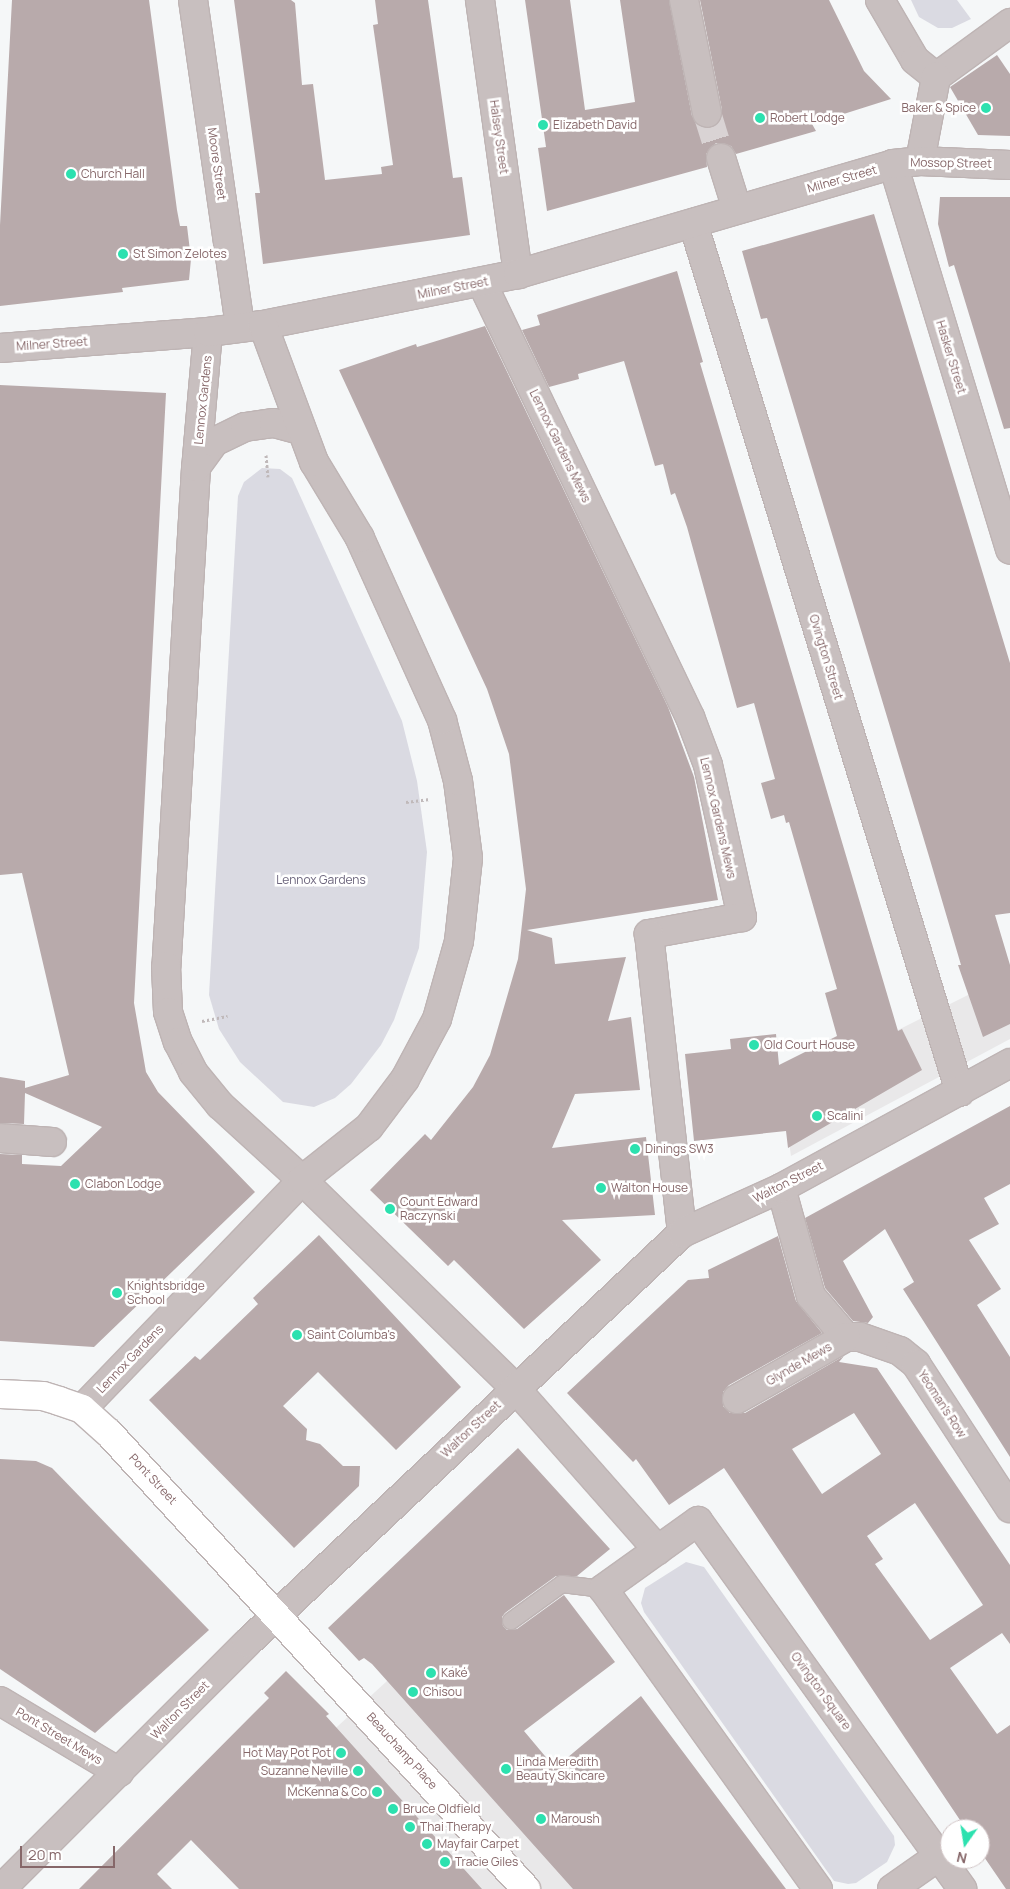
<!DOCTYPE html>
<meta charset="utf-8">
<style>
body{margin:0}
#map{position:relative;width:1010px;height:1889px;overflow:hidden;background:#f5f7f8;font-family:Manrope,sans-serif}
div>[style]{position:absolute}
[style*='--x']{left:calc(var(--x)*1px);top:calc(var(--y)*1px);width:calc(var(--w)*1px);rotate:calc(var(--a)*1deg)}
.built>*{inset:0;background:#e9e8e9}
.green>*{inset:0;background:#dadae2}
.building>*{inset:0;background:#b8aaab}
.street-tunnel>*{height:28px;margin-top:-14px;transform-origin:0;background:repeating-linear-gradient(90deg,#d9d3d4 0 28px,transparent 0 42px)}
.path>*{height:3px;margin-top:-1.5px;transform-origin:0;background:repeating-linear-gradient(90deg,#c0b9ba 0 2.5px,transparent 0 5px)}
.roads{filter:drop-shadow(1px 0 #beb4b4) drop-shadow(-1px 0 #beb4b4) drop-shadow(0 1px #beb4b4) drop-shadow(0 -1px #beb4b4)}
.lane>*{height:16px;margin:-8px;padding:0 8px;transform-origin:8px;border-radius:8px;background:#c8bfbf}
.street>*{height:28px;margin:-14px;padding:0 14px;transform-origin:14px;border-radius:14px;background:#c8bfbf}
.secondary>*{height:28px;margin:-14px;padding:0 14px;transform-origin:14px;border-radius:14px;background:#fff}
.dots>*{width:14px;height:14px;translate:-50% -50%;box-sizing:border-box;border:2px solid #fff;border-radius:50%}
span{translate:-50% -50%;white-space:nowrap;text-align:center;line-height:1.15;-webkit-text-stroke:5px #fff;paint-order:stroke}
.poi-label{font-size:12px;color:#866769}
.right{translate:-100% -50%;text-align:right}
.left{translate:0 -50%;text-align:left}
.street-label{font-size:12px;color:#866769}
.park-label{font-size:12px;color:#6d667d}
.north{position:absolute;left:940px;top:1819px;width:50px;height:50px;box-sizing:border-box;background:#fff;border:1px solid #cfc2c3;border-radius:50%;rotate:193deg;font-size:14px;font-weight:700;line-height:20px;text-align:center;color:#866769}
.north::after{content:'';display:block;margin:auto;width:18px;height:22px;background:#2ce1af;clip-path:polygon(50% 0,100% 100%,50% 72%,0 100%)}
.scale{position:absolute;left:20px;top:1846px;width:95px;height:22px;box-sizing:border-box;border:2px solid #866769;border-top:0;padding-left:6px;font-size:15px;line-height:18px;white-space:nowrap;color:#866769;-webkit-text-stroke:4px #fff;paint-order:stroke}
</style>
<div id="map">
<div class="built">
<i style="clip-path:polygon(1010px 974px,1010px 1039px,791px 1156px,782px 1088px)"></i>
<i style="clip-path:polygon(423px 1648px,631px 1889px,363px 1889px,266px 1792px)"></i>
</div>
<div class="green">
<i style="clip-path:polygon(911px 0,957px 0,971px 19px,952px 28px,938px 28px,919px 17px)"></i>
<i style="clip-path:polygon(262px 468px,280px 469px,292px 478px,402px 721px,417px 781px,427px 852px,419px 948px,394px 1020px,381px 1045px,351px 1084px,335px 1098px,314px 1107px,283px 1102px,240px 1062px,219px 1029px,209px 995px,238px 496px,244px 482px)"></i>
<i style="clip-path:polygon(686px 1562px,704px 1567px,894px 1836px,895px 1845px,887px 1862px,856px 1883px,848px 1884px,834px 1881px,644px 1612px,641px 1603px,645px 1588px)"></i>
</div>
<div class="building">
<i style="clip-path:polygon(12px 0,149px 0,177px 210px,180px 226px,187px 226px,191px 259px,189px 280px,122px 288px,123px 292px,0 306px,0 225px)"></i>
<i style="clip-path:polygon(234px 0,291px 0,295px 3px,302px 85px,313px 84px,325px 180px,382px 174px,381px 167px,393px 165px,373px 25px,378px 24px,375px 0,428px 0,453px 178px,462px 177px,470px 235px,263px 264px,255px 193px,260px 193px)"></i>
<i style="clip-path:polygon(525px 0,570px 0,585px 110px,635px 102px,620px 0,669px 0,692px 116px,702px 128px,717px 125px,722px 110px,700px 0,829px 0,864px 71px,891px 99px,812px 124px,816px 131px,736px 154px,731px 146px,716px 143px,706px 154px,707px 167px,547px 211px,538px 148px,546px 147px)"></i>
<i style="clip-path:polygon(997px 55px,1010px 74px,1010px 136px,978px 135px,950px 87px)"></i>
<i style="clip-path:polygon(940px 197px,1010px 197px,1010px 428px,1004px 429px,954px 265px,949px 267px,938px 224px)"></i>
<i style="clip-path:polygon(874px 214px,1010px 663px,1010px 913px,995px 915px,1010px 965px,1010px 1024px,983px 1037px,958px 965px,961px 965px,928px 853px,767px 318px,761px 319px,742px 251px)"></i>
<i style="clip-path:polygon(677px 271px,703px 362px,700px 363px,898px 1031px,902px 1029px,922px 1070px,788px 1148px,786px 1131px,694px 1141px,685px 1054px,731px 1049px,730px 1039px,776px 1034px,779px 1065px,837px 1036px,825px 993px,837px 989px,789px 822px,786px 823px,784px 815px,771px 819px,761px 783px,775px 779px,754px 703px,737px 708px,687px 527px,675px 493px,671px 495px,663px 464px,655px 466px,624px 361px,578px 374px,579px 379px,549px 387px,522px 330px,540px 325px,537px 315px)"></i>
<i style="clip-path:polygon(485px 326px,668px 707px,694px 777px,718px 900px,527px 930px,552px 938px,555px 964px,626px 957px,608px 1021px,631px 1017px,640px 1090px,575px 1094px,552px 1148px,646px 1137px,655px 1215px,562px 1220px,601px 1260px,524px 1329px,454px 1260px,448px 1266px,370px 1190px,425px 1134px,431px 1140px,473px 1087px,490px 1055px,518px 959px,526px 889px,509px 754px,487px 689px,339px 370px,416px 344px,417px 347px)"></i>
<i style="clip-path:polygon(0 385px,166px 393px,134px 1003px,146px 1072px,158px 1092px,255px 1192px,94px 1347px,0 1341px,0 1154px,22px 1155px,22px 1164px,61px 1166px,102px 1127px,25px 1093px,24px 1124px,0 1123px,0 1077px,25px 1081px,25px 1088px,69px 1075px,22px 873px,0 875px)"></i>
<i style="clip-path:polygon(1010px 1106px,1010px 1184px,984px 1198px,999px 1224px,969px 1240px,1001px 1289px,977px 1305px,1010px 1357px,1010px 1457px,903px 1289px,914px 1282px,885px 1229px,843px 1261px,873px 1317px,868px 1323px,853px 1321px,825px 1288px,805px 1218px)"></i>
<i style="clip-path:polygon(319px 1235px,461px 1387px,396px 1450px,318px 1372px,283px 1406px,307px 1429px,306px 1440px,320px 1444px,343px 1466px,360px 1466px,359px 1486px,294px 1548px,149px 1400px,195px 1356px,200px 1360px,258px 1304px,253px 1298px)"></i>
<i style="clip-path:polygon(evenodd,778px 1236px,796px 1301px,822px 1333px,729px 1385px,723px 1392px,723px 1406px,730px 1413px,745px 1413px,844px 1356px,839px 1362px,877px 1368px,1010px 1565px,1010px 1644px,1002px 1633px,950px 1668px,997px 1734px,1010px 1725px,1010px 1889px,1006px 1889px,980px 1851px,980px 1829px,966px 1829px,724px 1468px,669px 1505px,636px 1459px,633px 1462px,567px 1393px,688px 1280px,709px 1278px,708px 1270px,778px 1236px,854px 1413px,881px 1454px,822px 1494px,792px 1449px,854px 1413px,778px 1236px,915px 1503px,983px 1605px,930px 1640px,875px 1564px,883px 1559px,867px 1536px,915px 1503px)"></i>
<i style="clip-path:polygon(518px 1448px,610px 1549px,577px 1576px,556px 1576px,505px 1613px,502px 1617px,503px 1626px,507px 1630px,517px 1629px,564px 1595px,615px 1662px,524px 1731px,555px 1768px,641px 1696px,786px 1889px,573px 1889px,372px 1664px,364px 1658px,359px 1661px,328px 1628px)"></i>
<i style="clip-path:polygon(0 1459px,36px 1461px,52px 1468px,209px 1630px,95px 1733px,0 1669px)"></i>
<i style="clip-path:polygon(286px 1671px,329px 1714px,326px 1716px,482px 1889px,239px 1889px,191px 1840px,157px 1874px,172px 1889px,79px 1889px,269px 1698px,264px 1693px)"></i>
</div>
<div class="street-tunnel">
<i style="--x:707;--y:113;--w:47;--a:72.7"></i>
</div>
<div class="path">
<i style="--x:266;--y:455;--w:22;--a:85"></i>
<i style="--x:406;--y:802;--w:24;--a:-7"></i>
<i style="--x:202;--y:1021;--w:26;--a:-11"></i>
</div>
<div class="roads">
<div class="lane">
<i style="--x:511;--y:1621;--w:63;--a:-36"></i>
<i style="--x:562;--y:1584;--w:41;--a:7"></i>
</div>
<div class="street">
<i style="--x:193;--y:0;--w:331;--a:81.8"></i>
<i style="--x:480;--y:0;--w:277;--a:82.1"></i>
<i style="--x:684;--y:0;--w:115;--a:78.5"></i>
<i style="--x:880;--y:0;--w:69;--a:59.7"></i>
<i style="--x:915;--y:60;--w:27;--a:39"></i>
<i style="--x:936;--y:77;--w:92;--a:-36.1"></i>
<i style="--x:721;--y:158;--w:53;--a:72.6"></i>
<i style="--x:920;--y:161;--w:86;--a:-79.2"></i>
<i style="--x:893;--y:164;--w:403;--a:73.1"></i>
<i style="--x:693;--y:223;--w:909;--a:72.92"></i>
<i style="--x:482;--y:283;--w:481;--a:64.4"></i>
<i style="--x:690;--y:717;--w:51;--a:69.4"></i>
<i style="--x:708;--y:765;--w:156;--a:77.4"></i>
<i style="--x:742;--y:917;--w:95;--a:169.6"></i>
<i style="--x:649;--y:934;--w:301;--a:83.7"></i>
<i style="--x:208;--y:332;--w:137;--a:95"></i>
<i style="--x:196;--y:468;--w:499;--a:93.4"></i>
<i style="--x:166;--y:966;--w:46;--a:87.5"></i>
<i style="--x:168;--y:1012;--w:32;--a:72"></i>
<i style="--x:178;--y:1042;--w:34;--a:63"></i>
<i style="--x:193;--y:1072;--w:43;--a:50.7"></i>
<i style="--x:220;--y:1105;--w:111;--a:42.4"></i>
<i style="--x:302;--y:1180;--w:298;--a:44.3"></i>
<i style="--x:515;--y:1388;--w:216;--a:48.6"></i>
<i style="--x:0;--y:348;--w:209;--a:-4.4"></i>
<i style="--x:208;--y:332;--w:55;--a:-7.3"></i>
<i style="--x:263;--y:325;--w:260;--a:-11.3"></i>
<i style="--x:518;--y:274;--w:391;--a:-16.3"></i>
<i style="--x:893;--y:164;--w:27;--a:-6"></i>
<i style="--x:920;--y:161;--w:90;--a:2.5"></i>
<i style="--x:196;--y:467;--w:31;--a:-54"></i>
<i style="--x:214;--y:442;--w:34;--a:-26"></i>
<i style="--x:245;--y:427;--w:29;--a:-8"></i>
<i style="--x:274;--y:423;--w:28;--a:15"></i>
<i style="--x:0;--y:1138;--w:52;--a:4.4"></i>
<i style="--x:781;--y:1188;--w:112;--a:74.5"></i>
<i style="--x:811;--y:1296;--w:54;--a:49.5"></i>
<i style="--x:846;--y:1337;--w:14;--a:0"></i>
<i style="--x:860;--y:1337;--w:42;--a:19.3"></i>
<i style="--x:900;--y:1351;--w:21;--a:39"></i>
<i style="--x:916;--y:1364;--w:172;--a:56.9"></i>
<i style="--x:737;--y:1399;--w:125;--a:-29.6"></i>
<i style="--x:82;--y:1409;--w:318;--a:-46.1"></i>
<i style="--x:302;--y:1180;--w:85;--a:-38.3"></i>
<i style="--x:369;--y:1127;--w:60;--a:-53.1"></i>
<i style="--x:405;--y:1079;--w:68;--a:-61.9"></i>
<i style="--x:437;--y:1019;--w:81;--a:-74.2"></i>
<i style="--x:459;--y:941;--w:83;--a:-83.8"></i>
<i style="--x:468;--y:858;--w:78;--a:-97.4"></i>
<i style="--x:458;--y:781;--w:63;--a:-104.7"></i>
<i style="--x:442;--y:720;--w:200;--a:-114.3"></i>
<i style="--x:360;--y:538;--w:89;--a:-121.2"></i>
<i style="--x:314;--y:462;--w:146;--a:-110.4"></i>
<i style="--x:0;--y:1701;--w:139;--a:30.8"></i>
<i style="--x:1;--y:1889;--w:348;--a:-45"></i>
<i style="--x:247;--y:1643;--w:598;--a:-43.31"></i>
<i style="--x:682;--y:1233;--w:109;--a:-24.4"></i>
<i style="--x:781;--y:1188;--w:261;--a:-28.6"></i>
<i style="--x:818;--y:1889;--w:369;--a:-125.6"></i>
<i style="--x:603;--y:1589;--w:117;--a:-35.6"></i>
<i style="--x:698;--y:1521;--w:453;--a:54.3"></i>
<i style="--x:892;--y:1889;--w:57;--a:-35.1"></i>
</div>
<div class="secondary">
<i style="--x:0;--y:1394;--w:43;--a:2.7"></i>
<i style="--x:43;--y:1396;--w:17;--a:17"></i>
<i style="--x:59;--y:1401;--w:24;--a:19"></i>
<i style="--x:82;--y:1409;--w:36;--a:42"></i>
<i style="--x:109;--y:1433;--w:618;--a:47.56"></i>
</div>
</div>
<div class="dots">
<i style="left:986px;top:108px;background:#2ce1af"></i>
<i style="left:760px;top:118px;background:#2ce1af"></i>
<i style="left:543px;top:125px;background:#2ce1af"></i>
<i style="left:71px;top:174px;background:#2ce1af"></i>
<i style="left:123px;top:254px;background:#2ce1af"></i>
<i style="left:754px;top:1045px;background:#2ce1af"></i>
<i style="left:817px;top:1116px;background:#2ce1af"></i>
<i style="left:635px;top:1149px;background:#2ce1af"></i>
<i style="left:75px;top:1184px;background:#2ce1af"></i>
<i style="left:601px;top:1188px;background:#2ce1af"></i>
<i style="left:390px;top:1209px;background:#2ce1af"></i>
<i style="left:117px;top:1293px;background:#2ce1af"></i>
<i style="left:297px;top:1335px;background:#2ce1af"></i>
<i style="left:431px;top:1673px;background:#2ce1af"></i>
<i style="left:413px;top:1692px;background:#2ce1af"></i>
<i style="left:341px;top:1753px;background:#2ce1af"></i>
<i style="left:506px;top:1769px;background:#2ce1af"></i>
<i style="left:358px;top:1771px;background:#2ce1af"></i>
<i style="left:377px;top:1792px;background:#2ce1af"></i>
<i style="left:393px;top:1809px;background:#2ce1af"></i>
<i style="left:541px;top:1819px;background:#2ce1af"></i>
<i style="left:410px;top:1827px;background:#2ce1af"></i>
<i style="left:427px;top:1844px;background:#2ce1af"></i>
<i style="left:445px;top:1862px;background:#2ce1af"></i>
</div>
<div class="poi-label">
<span class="right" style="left:976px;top:108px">Baker &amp; Spice</span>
<span class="left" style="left:770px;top:118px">Robert Lodge</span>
<span class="left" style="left:553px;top:125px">Elizabeth David</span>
<span class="left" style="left:81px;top:174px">Church Hall</span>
<span class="left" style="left:133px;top:254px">St Simon Zelotes</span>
<span class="left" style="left:764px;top:1045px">Old Court House</span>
<span class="left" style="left:827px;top:1116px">Scalini</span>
<span class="left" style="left:645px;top:1149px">Dinings SW3</span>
<span class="left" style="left:85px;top:1184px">Clabon Lodge</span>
<span class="left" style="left:611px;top:1188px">Walton House</span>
<span class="left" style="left:400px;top:1209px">Count Edward<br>Raczynski</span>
<span class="left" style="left:127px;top:1293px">Knightsbridge<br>School</span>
<span class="left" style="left:307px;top:1335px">Saint Columba's</span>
<span class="left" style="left:441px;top:1673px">Kaké</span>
<span class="left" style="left:423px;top:1692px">Chisou</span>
<span class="right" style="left:331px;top:1753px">Hot May Pot Pot</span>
<span class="left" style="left:516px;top:1769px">Linda Meredith<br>Beauty Skincare</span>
<span class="right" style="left:348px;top:1771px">Suzanne Neville</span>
<span class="right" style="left:367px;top:1792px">McKenna &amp; Co</span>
<span class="left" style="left:403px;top:1809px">Bruce Oldfield</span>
<span class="left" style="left:551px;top:1819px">Maroush</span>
<span class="left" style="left:420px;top:1827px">Thai Therapy</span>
<span class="left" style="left:437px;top:1844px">Mayfair Carpet</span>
<span class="left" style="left:455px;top:1862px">Tracie Giles</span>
</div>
<div class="street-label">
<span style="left:499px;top:137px;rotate:82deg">Halsey Street</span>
<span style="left:951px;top:163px;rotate:1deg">Mossop Street</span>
<span style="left:217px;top:164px;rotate:82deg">Moore Street</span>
<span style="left:842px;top:179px;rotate:-16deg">Milner Street</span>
<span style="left:453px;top:288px;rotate:-11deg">Milner Street</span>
<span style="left:52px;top:344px;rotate:-4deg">Milner Street</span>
<span style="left:951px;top:357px;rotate:73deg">Hasker Street</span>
<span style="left:203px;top:400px;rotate:-84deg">Lennox Gardens</span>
<span style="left:560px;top:446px;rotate:64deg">Lennox Gardens Mews</span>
<span style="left:826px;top:657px;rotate:73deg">Ovington Street</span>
<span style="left:718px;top:818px;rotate:77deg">Lennox Gardens Mews</span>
<span style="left:788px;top:1182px;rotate:-27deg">Walton Street</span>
<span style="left:130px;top:1359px;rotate:-46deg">Lennox Gardens</span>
<span style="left:799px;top:1364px;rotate:-30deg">Glynde Mews</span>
<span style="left:942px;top:1404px;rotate:57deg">Yeoman's Row</span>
<span style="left:471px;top:1429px;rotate:-43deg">Walton Street</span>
<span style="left:153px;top:1479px;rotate:47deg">Pont Street</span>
<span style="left:821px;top:1691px;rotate:54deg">Ovington Square</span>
<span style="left:180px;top:1710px;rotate:-45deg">Walton Street</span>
<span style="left:59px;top:1736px;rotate:31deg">Pont Street Mews</span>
<span style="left:402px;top:1751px;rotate:48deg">Beauchamp Place</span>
</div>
<div class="park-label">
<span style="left:321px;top:880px">Lennox Gardens</span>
</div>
<div class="north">N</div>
<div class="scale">20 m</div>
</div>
